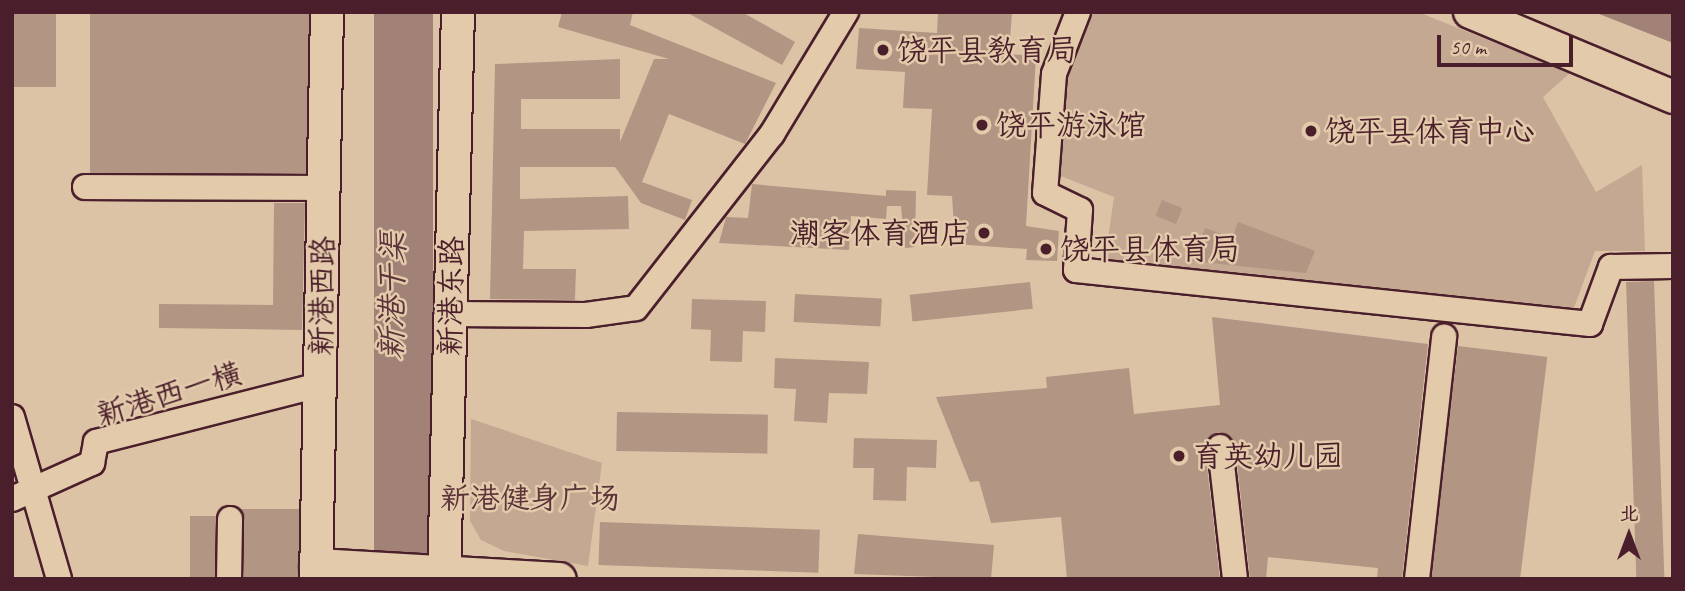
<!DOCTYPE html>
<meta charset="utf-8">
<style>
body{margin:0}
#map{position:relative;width:1685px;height:591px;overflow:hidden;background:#ddc3a6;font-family:Caveat,"LXGW WenKai TC",sans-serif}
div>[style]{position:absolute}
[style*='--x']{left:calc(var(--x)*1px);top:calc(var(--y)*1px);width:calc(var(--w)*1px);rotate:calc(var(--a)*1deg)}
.green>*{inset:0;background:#c4a892}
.water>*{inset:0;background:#a28276;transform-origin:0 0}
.building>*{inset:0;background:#b39583;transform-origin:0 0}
.roads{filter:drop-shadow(2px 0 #4a1f2b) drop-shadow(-2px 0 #4a1f2b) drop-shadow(0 2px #4a1f2b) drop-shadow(0 -2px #4a1f2b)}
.minor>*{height:24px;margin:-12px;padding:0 12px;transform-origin:12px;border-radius:12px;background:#e3caab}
.major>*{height:32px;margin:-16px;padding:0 16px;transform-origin:16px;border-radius:16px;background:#e3caab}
.dots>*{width:19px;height:19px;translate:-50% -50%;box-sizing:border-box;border:4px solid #e3caab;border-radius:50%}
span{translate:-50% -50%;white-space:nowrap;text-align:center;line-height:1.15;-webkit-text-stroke:5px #e3caab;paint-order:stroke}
.poi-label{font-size:30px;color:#4a1f2b}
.left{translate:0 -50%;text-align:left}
.right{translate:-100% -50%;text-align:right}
.street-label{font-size:30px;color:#4a1f2b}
.park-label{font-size:30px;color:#5c343a}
.water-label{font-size:32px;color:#5c333a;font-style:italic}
.frame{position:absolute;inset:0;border:14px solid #4a1f2b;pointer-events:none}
.north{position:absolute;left:1594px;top:500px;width:70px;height:70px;-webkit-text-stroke:5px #e3caab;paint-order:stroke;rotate:0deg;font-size:19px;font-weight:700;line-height:28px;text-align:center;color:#4a1f2b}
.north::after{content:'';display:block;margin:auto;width:24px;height:32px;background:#4a1f2b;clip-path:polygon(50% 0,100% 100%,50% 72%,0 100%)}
.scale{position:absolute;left:1437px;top:35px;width:136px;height:32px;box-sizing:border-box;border:4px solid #4a1f2b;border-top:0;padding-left:9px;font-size:21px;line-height:24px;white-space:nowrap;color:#4a1f2b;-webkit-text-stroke:5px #e3caab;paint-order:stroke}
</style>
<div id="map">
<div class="green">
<i style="clip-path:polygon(1091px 12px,1418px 12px,1570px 73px,1543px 97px,1596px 192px,1642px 165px,1645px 251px,1595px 251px,1572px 313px,1105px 259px,1114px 197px,1058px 175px,1065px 79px)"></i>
<i style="clip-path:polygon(471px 419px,602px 463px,588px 566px,504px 551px,481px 540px,470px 521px)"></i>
</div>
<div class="water">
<i style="left:374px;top:12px;width:59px;height:567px"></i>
<i style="clip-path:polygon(1594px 12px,1673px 12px,1673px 43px)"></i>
</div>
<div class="building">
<i style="left:12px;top:12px;width:44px;height:75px"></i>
<i style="left:90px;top:12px;width:219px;height:161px"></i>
<i style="clip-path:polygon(562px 12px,633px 12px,630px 25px,776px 83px,745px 144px,669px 114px,642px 182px,692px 200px,685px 220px,641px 203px,615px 167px,520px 167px,520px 199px,628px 196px,629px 229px,524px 231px,523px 269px,576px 269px,575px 300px,490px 299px,495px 64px,620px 59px,620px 99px,521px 99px,521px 129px,620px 129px,620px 142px,654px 59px,669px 59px,558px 27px)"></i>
<i style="clip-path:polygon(686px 12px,742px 12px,795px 42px,782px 65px)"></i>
<i style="clip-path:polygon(938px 12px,1012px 12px,1009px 54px,1036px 56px,1026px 226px,1059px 231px,1057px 261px,1026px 260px,1027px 249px,955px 244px,952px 196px,927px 195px,932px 109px,903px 108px,905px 72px,856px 69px,859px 28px,937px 33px)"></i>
<i style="clip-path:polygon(752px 184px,886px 196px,886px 190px,916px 191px,915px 247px,905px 248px,901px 206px,887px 206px,886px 219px,851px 216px,849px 250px,719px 243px,726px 217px,748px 218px)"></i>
<i style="left:1162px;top:200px;width:22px;height:17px;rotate:22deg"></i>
<i style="clip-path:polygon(274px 203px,305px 203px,302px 330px,159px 328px,159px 304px,273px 305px)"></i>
<i style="clip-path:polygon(1238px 222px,1315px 251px,1306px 273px,1193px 261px,1205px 228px,1232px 238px)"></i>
<i style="left:1654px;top:281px;width:298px;height:28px;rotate:88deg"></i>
<i style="left:1030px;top:282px;width:27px;height:121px;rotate:84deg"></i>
<i style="left:795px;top:294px;width:87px;height:28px;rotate:3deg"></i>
<i style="clip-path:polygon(692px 299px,766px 301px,765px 332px,743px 331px,742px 362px,710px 361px,711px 330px,691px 329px)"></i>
<i style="clip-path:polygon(1212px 317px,1428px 344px,1402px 579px,1377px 579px,1378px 568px,1268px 557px,1266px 579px,1250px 579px,1235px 445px,1219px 432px,1205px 449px,1220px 579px,1067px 579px,1061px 517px,991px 523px,979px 481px,970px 482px,936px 397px,1047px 388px,1046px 377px,1129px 368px,1134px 414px,1220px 405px)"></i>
<i style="left:1458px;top:346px;width:90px;height:234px;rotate:7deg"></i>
<i style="clip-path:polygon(775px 358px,869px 362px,867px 394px,829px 393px,827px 423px,794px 421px,796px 389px,774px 388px)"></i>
<i style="left:617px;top:412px;width:151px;height:39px;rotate:1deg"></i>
<i style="clip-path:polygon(854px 438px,937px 440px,936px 468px,907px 467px,906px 501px,873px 500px,874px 468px,853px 468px)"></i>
<i style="left:241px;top:509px;width:58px;height:70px"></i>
<i style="left:190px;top:516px;width:26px;height:63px"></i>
<i style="left:600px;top:522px;width:220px;height:43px;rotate:2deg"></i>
<i style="clip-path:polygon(858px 534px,994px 545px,991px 579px,854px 574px)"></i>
</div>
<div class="roads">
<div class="minor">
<i style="--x:1078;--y:12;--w:66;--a:111.2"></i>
<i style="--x:1054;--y:74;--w:119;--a:94.3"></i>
<i style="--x:1045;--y:193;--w:39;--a:26"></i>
<i style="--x:1080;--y:210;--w:60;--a:93.8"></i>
<i style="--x:1076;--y:270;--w:517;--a:6"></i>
<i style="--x:1590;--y:324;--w:61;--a:-69.8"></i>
<i style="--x:1611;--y:267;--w:62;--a:-0.9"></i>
<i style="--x:85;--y:187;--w:240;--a:0.2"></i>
<i style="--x:450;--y:314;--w:136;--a:0.4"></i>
<i style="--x:586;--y:315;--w:50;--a:-8"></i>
<i style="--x:636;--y:308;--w:221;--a:-52"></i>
<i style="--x:772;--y:134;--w:143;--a:-58.8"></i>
<i style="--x:12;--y:417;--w:169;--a:73.8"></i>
<i style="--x:1220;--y:447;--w:133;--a:83.5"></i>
<i style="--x:12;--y:499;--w:88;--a:-24.2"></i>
<i style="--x:92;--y:463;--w:21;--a:-79"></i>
<i style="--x:96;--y:442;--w:231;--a:-14.3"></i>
<i style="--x:229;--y:579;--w:60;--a:-89"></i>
<i style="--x:1417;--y:579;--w:244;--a:-83.6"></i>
</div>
<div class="major">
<i style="--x:1470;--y:12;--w:220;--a:22.7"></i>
<i style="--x:316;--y:565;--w:244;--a:3.3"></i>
<i style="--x:316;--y:579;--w:567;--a:-88.89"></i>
<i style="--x:444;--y:579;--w:567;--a:-88.59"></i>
</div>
</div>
<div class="dots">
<i style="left:883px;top:50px;background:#4a1f2b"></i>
<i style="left:982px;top:125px;background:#4a1f2b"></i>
<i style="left:1311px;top:131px;background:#4a1f2b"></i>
<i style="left:984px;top:233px;background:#4a1f2b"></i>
<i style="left:1046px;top:249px;background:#4a1f2b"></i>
<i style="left:1179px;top:456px;background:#4a1f2b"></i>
</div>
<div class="poi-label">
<span class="left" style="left:897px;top:50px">饶平县教育局</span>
<span class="left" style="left:996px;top:125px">饶平游泳馆</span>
<span class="left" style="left:1325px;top:131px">饶平县体育中心</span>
<span class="right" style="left:970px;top:233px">潮客体育酒店</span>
<span class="left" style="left:1060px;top:249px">饶平县体育局</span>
<span class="left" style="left:1193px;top:456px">育英幼儿园</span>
</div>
<div class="street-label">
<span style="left:322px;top:296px;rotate:-89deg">新港西路</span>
<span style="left:451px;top:296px;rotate:-89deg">新港东路</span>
<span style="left:169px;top:394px;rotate:-17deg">新港西一横</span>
</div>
<div class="park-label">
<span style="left:530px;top:498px">新港健身广场</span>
</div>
<div class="water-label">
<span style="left:393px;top:296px;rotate:-89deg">新港干渠</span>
</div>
<div class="frame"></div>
<div class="north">北</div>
<div class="scale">50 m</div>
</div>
